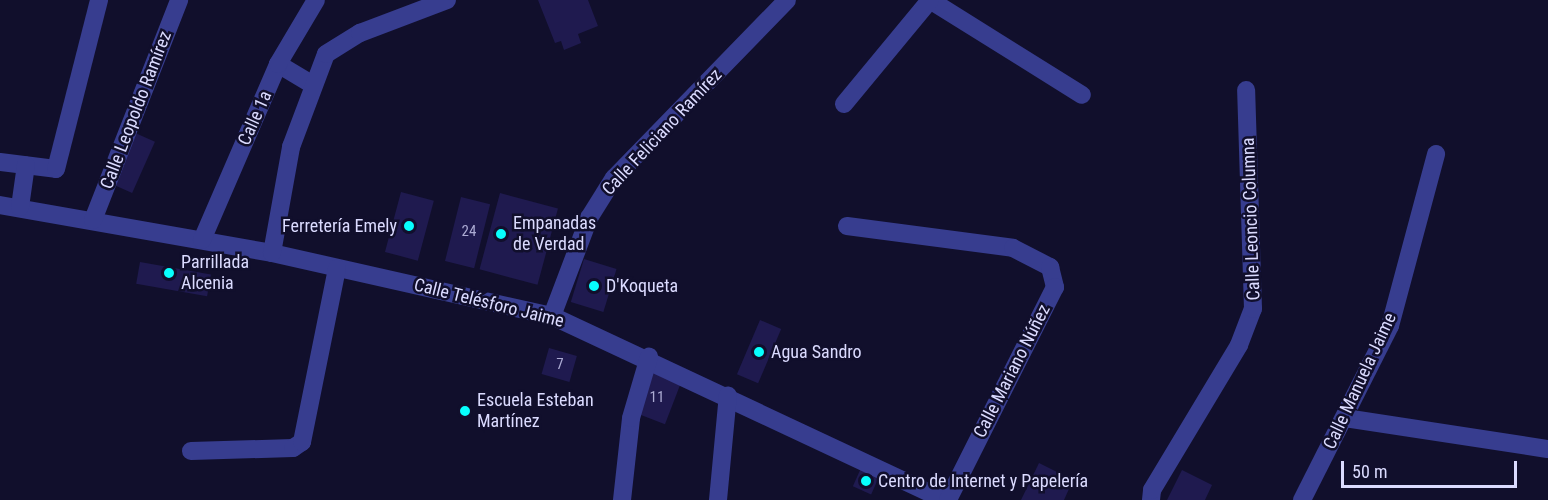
<!DOCTYPE html>
<meta charset="utf-8">
<style>
body{margin:0}
#map{position:relative;width:1548px;height:500px;overflow:hidden;background:#110f2c;font-family:"Roboto Condensed",sans-serif}
div>[style]{position:absolute}
[style*='--x']{left:calc(var(--x)*1px);top:calc(var(--y)*1px);width:calc(var(--w)*1px);rotate:calc(var(--a)*1deg)}
.building>*{inset:0;background:#1f1a4f;transform-origin:0 0}
.minor>*{height:18px;margin:-9px;padding:0 9px;transform-origin:9px;border-radius:9px;background:#373d8f}
.dots>*{width:16px;height:16px;translate:-50% -50%;box-sizing:border-box;border:3px solid #110f2c;border-radius:50%}
span{translate:-50% -50%;white-space:nowrap;text-align:center;line-height:1.15;-webkit-text-stroke:5px #110f2c;paint-order:stroke}
.number-label{font-size:15px;color:#acabd3}
.number-label span{-webkit-text-stroke-width:0}
.street-label{font-size:18px;color:#dbdbff}
.poi-label{font-size:18px;color:#dbdbff}
.left{translate:0 -50%;text-align:left}
.right{translate:-100% -50%;text-align:right}
.scale{position:absolute;left:1341px;top:461px;width:176px;height:27px;box-sizing:border-box;border:3px solid #dbdbff;border-top:0;padding-left:8px;font-size:18px;line-height:21px;white-space:nowrap;color:#dbdbff;-webkit-text-stroke:4px #110f2c;paint-order:stroke}
</style>
<div id="map">
<div class="building">
<i style="clip-path:polygon(538px 0,588px 0,598px 26px,578px 34px,581px 43px,564px 50px,561px 41px,555px 43px)"></i>
<i style="left:133px;top:132px;width:24px;height:56px;rotate:24deg"></i>
<i style="left:401px;top:192px;width:34px;height:62px;rotate:15deg"></i>
<i style="left:500px;top:193px;width:60px;height:79px;rotate:15deg"></i>
<i style="left:461px;top:197px;width:30px;height:66px;rotate:14deg"></i>
<i style="left:584px;top:259px;width:34px;height:45px;rotate:17deg"></i>
<i style="left:140px;top:262px;width:72px;height:22px;rotate:10deg"></i>
<i style="left:760px;top:320px;width:23px;height:59px;rotate:23deg"></i>
<i style="left:549px;top:348px;width:29px;height:27px;rotate:16deg"></i>
<i style="left:649px;top:371px;width:34px;height:44px;rotate:21deg"></i>
<i style="clip-path:polygon(1039px 463px,1073px 480px,1064px 500px,1021px 500px)"></i>
<i style="left:861px;top:468px;width:20px;height:20px;rotate:24deg"></i>
<i style="clip-path:polygon(1182px 470px,1212px 485px,1205px 500px,1167px 500px)"></i>
</div>
<div class="minor">
<i style="--x:930;--y:0;--w:179;--a:32"></i>
<i style="--x:278;--y:64;--w:39;--a:31"></i>
<i style="--x:844;--y:104;--w:135;--a:-50.4"></i>
<i style="--x:0;--y:162;--w:56;--a:7.1"></i>
<i style="--x:56;--y:169;--w:174;--a:-75.7"></i>
<i style="--x:0;--y:205;--w:276;--a:10"></i>
<i style="--x:272;--y:253;--w:287;--a:12.7"></i>
<i style="--x:552;--y:316;--w:434;--a:25.1"></i>
<i style="--x:20;--y:207;--w:42;--a:-81.9"></i>
<i style="--x:93;--y:220;--w:236;--a:-68.6"></i>
<i style="--x:847;--y:226;--w:167;--a:7.5"></i>
<i style="--x:1013;--y:248;--w:42;--a:27.2"></i>
<i style="--x:1050;--y:267;--w:21;--a:76"></i>
<i style="--x:1055;--y:287;--w:238;--a:116.7"></i>
<i style="--x:202;--y:240;--w:192;--a:-66.6"></i>
<i style="--x:278;--y:64;--w:74;--a:-59.3"></i>
<i style="--x:272;--y:253;--w:108;--a:-79.8"></i>
<i style="--x:291;--y:147;--w:99;--a:-69.4"></i>
<i style="--x:326;--y:54;--w:40;--a:-32"></i>
<i style="--x:360;--y:33;--w:93;--a:-20.8"></i>
<i style="--x:552;--y:316;--w:105;--a:-69.3"></i>
<i style="--x:589;--y:218;--w:47;--a:-58"></i>
<i style="--x:614;--y:178;--w:248;--a:-45.8"></i>
<i style="--x:1345;--y:418;--w:205;--a:8.7"></i>
<i style="--x:191;--y:451;--w:102;--a:-1.7"></i>
<i style="--x:293;--y:448;--w:11;--a:-34"></i>
<i style="--x:302;--y:442;--w:177;--a:-78.6"></i>
<i style="--x:622;--y:500;--w:82;--a:-83.7"></i>
<i style="--x:631;--y:418;--w:64;--a:-73.6"></i>
<i style="--x:718;--y:500;--w:105;--a:-84.6"></i>
<i style="--x:1151;--y:500;--w:10;--a:-84"></i>
<i style="--x:1152;--y:490;--w:169;--a:-59"></i>
<i style="--x:1239;--y:345;--w:39;--a:-69"></i>
<i style="--x:1253;--y:309;--w:219;--a:-91.8"></i>
<i style="--x:1302;--y:500;--w:195;--a:-63.2"></i>
<i style="--x:1390;--y:326;--w:178;--a:-75"></i>
</div>
<div class="dots">
<i style="left:409px;top:226px;background:#07fffe"></i>
<i style="left:501px;top:234px;background:#07fffe"></i>
<i style="left:169px;top:273px;background:#07fffe"></i>
<i style="left:594px;top:286px;background:#07fffe"></i>
<i style="left:759px;top:352px;background:#07fffe"></i>
<i style="left:465px;top:411px;background:#07fffe"></i>
<i style="left:866px;top:481px;background:#07fffe"></i>
</div>
<div class="number-label">
<span style="left:469px;top:232px">24</span>
<span style="left:560px;top:365px">7</span>
<span style="left:657px;top:398px">11</span>
</div>
<div class="street-label">
<span style="left:136px;top:110px;rotate:-69deg">Calle Leopoldo Ramírez</span>
<span style="left:255px;top:118px;rotate:-66deg">Calle 1a</span>
<span style="left:662px;top:132px;rotate:-47deg">Calle Feliciano Ramírez</span>
<span style="left:1251px;top:219px;rotate:-92deg">Calle Leoncio Columna</span>
<span style="left:489px;top:303px;rotate:14deg">Calle Telésforo Jaime</span>
<span style="left:1012px;top:371px;rotate:-63deg">Calle Mariano Núñez</span>
<span style="left:1360px;top:381px;rotate:-65deg">Calle Manuela Jaime</span>
</div>
<div class="poi-label">
<span class="left" style="left:513px;top:234px">Empanadas<br>de Verdad</span>
<span class="right" style="left:397px;top:226px">Ferretería Emely</span>
<span class="left" style="left:181px;top:273px">Parrillada<br>Alcenia</span>
<span class="left" style="left:606px;top:286px">D'Koqueta</span>
<span class="left" style="left:771px;top:352px">Agua Sandro</span>
<span class="left" style="left:477px;top:411px">Escuela Esteban<br>Martínez</span>
<span class="left" style="left:878px;top:481px">Centro de Internet y Papelería</span>
</div>
<div class="scale">50 m</div>
</div>
